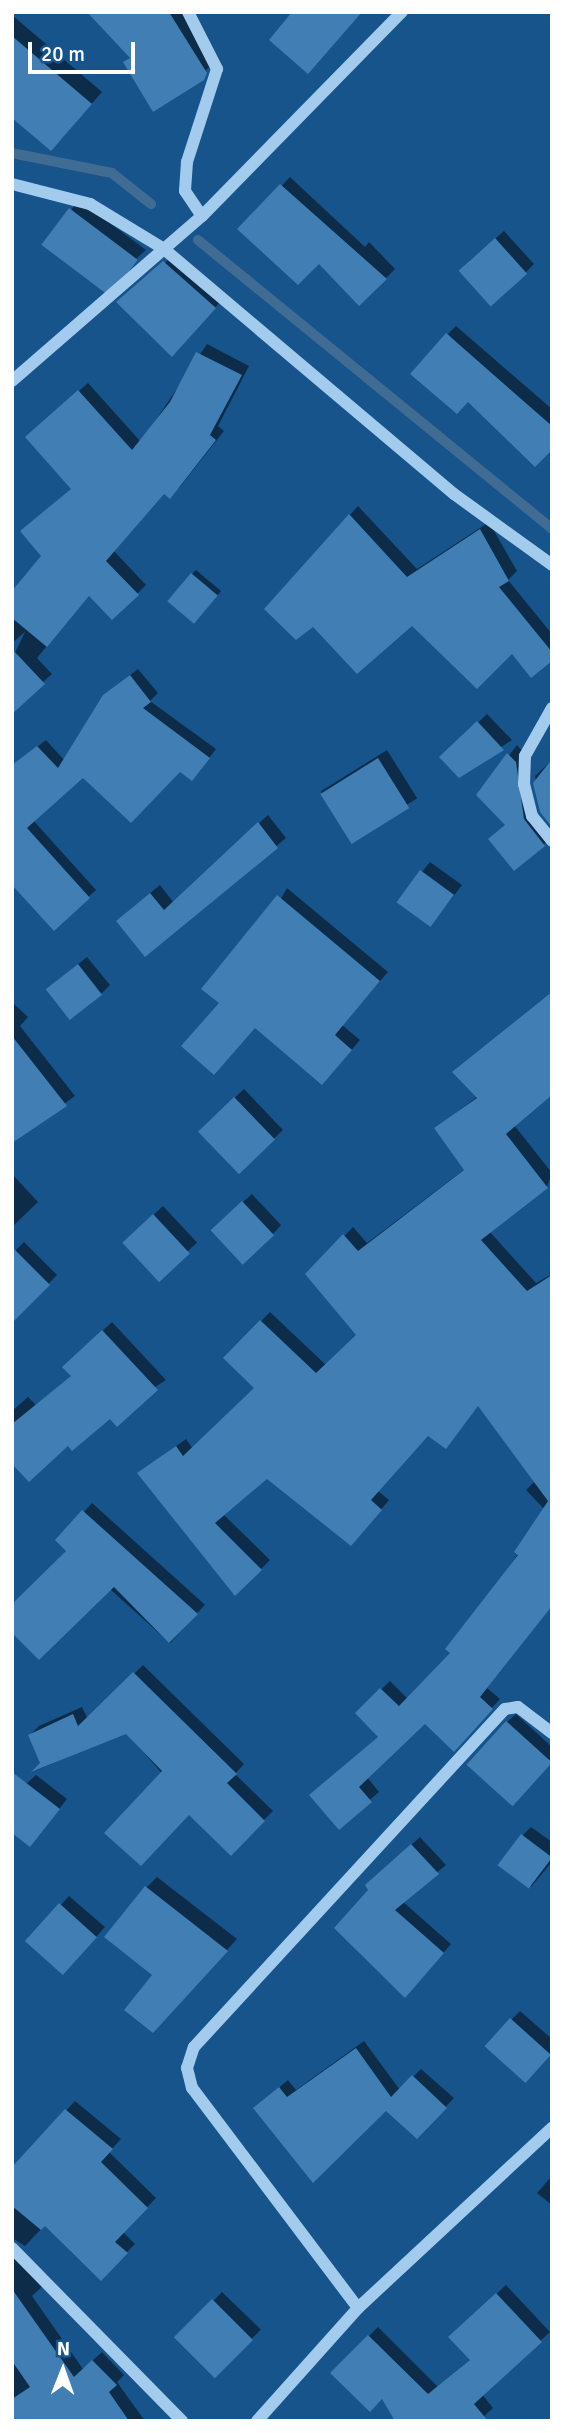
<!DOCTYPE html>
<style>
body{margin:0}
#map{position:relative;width:564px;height:2433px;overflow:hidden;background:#18548c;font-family:Signika,sans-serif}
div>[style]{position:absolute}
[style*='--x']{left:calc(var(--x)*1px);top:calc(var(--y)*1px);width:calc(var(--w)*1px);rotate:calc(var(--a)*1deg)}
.shadow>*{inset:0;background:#0007;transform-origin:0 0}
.stream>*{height:10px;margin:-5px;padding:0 5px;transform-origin:5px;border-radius:5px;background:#406b93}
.building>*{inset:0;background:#417eb4;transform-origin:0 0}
.minor>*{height:12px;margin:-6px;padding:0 6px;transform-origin:6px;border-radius:6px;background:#a3cbee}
span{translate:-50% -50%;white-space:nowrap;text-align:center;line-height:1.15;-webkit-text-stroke:5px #18548c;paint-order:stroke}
.frame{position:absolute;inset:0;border:14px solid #fff;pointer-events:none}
.north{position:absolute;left:28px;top:2335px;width:70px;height:70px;-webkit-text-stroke:5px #18548c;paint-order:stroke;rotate:1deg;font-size:19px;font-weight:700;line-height:28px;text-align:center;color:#fff}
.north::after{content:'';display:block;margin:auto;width:24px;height:32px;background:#fff;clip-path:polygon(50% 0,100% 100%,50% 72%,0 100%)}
.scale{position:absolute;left:28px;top:42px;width:107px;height:32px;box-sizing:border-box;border:4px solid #fff;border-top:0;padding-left:9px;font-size:21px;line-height:24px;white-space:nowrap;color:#fff;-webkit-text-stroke:5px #18548c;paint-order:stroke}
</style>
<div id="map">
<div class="shadow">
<i style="clip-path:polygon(90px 12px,186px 12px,216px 61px,205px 71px,125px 63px,131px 56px)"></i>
<i style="clip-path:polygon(12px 15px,102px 92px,62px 138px,12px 116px)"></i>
<i style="clip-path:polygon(290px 177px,365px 247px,369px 242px,395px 269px,386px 278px,319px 261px,240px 229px)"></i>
<i style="clip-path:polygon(79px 200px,146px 250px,102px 289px,43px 245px)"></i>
<i style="clip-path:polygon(504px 231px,534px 264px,525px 273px,469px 261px)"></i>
<i style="left:173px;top:254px;width:67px;height:74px;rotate:41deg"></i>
<i style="clip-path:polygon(456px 326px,552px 409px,552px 448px,448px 334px)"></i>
<i style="clip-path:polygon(207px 344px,249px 366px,218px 426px,224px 431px,179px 488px,164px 492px,114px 551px,146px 585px,112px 618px,90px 594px,37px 658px,52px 674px,12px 710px,12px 659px,25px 632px,12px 643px,12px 593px,43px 556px,73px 488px,36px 429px,88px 383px,141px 442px)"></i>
<i style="clip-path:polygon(358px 506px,417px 569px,489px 522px,517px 571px,508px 580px,552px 634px,552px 659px,412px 624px,313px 625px,266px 609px)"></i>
<i style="clip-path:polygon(196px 570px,221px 591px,199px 618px,192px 574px)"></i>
<i style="clip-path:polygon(138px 669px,158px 693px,150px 701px,216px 749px,199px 771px,83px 776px,33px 820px,96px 890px,54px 928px,12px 882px,12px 766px,46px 740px,65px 761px,113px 688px)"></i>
<i style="clip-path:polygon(487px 714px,512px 740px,459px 775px,441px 758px)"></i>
<i style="clip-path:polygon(517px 745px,524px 753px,536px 823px,549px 839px,540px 848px,478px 795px)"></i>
<i style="left:387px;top:750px;width:57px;height:78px;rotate:58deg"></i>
<i style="clip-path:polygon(552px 760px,545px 814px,535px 776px)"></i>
<i style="clip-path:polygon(268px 815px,286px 838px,146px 955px,127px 912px,160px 885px,174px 903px)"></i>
<i style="clip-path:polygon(430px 862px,462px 885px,438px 916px,398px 902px)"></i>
<i style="clip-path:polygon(287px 888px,388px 972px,342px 1025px,360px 1040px,331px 1074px,222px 1003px)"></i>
<i style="clip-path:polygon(87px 957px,110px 985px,101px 994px,58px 980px)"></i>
<i style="clip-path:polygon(12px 1002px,28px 1017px,20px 1026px,75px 1096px,23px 1133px,12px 1119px)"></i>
<i style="clip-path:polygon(244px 1089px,283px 1130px,239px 1172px,209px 1122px)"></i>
<i style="clip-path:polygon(478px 1096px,514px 1125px,552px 1173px,547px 1187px,489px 1231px,536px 1283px,552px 1274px,552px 1605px,487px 1688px,500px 1699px,463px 1740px,425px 1721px,367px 1777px,379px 1792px,339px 1827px,380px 1736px,357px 1713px,390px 1681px,408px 1699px,453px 1653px,546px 1511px,526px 1490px,535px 1481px,479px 1404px,446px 1447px,428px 1434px,378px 1491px,389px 1500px,360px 1535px,267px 1477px,223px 1514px,270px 1560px,236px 1594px,139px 1473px,186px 1439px,193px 1449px,257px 1388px,225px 1358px,270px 1312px,326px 1365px,358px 1335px,307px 1274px,353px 1227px,367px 1243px,465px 1169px,436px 1128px)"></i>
<i style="clip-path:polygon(12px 1174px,38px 1202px,12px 1227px)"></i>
<i style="clip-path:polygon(252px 1194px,281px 1225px,273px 1234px,221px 1221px)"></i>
<i style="left:163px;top:1206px;width:50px;height:54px;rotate:47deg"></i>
<i style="clip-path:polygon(24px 1242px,57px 1275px,22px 1311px,12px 1254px)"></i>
<i style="clip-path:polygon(112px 1322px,166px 1380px,68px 1443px,12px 1462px,12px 1411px,28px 1397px,36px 1405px,72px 1376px,73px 1358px)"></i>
<i style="left:92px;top:1503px;width:152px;height:52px;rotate:42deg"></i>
<i style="clip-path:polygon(143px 1665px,244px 1764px,235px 1774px,273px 1811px,231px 1853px,126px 1732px,37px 1770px,42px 1763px,30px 1735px,39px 1726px,82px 1707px,88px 1719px)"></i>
<i style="clip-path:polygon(516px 1714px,552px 1747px,552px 1762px,507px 1801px,507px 1722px)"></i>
<i style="clip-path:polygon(36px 1775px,67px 1799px,38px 1836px,12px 1797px)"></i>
<i style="clip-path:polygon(531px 1827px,552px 1842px,552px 1862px,531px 1887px,523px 1835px)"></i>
<i style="clip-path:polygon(420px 1837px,446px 1865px,402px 1901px,451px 1944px,413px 1988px,370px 1890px,375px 1877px)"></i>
<i style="clip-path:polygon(157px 1877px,237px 1939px,164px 2020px,146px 1888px)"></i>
<i style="clip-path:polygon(69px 1896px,105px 1927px,72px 1964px,28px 1941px)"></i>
<i style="clip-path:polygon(520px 2011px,552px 2039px,552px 2053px,535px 2071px,511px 2020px)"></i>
<i style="clip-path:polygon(364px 2041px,400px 2090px,421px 2069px,454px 2098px,417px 2137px,386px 2109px,264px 2100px,288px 2080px,296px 2090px)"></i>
<i style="clip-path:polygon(75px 2101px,121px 2139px,109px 2152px,156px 2198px,123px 2232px,135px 2244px,101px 2278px,46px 2224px,25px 2246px,12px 2238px,12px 2169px)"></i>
<i style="clip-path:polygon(552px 2176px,552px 2205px,537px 2193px)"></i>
<i style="clip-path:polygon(12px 2242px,44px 2285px,32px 2296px,83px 2369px,102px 2352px,124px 2375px,117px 2382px,145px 2421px,12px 2421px)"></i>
<i style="clip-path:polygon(506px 2285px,550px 2332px,482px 2394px,493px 2408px,479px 2421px,383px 2397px,332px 2373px,378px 2327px,438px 2387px,471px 2359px,459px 2329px)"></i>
<i style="left:222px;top:2292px;width:54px;height:65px;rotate:44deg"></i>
</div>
<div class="stream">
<i style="--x:12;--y:153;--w:102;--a:11.3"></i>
<i style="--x:112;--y:173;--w:50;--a:38.5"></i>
<i style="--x:198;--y:240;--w:457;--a:39.2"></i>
</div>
<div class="building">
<i style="clip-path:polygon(87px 12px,169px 12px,207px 73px,204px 80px,153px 112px,123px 62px,130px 58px)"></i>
<i style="clip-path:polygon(292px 12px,362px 12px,308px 74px,269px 40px)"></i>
<i style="clip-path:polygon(12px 36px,92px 104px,51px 151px,12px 118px)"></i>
<i style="clip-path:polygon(280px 184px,387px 279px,359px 306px,319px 264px,298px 285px,237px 229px)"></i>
<i style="left:69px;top:208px;width:86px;height:46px;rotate:37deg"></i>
<i style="left:495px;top:238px;width:48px;height:49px;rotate:48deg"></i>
<i style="clip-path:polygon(163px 261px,216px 308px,172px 357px,116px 302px)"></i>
<i style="clip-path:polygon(446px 333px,552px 426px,552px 450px,535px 467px,468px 402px,457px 414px,410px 374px)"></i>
<i style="clip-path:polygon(196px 352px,242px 375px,210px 435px,216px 440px,170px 499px,164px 494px,106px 561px,139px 595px,112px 620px,89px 596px,47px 647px,12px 618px,12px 591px,41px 556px,20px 531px,71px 489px,25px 437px,78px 390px,132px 450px,170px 402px)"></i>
<i style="clip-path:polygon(349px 514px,407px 577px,480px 529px,509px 581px,499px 587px,552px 652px,552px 661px,531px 678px,512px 654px,477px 689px,412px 626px,357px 674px,313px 627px,296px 640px,264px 609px)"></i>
<i style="left:191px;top:573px;width:35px;height:37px;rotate:40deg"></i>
<i style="clip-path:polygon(12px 649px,45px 684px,12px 714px)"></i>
<i style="clip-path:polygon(130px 675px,151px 702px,143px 708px,210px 758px,192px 781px,180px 772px,131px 823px,83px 778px,27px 828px,90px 898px,54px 931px,12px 885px,12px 765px,37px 746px,58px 768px,103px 695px)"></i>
<i style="clip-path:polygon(477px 721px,504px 750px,459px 778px,439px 757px)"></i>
<i style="clip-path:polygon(507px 753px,516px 762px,524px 819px,545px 846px,514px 871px,488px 839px,505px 825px,476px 795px)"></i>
<i style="left:378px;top:758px;width:59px;height:68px;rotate:58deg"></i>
<i style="clip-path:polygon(552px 759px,552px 827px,540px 812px,533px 783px)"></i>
<i style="clip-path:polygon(258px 822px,278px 848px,145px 957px,116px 921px,150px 893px,164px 910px)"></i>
<i style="left:420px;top:870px;width:42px;height:40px;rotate:36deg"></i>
<i style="clip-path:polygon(277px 895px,380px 981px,335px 1035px,352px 1050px,322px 1085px,255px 1028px,214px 1075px,181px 1046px,219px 1003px,201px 989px)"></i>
<i style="left:78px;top:964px;width:39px;height:41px;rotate:52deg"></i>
<i style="clip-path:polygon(552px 992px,552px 1095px,506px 1134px,548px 1188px,481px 1240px,527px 1291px,552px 1275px,552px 1606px,480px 1697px,493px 1709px,454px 1752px,425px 1724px,359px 1787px,372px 1802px,339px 1830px,309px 1795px,378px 1737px,355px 1713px,380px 1688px,399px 1706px,450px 1653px,445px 1649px,518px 1555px,514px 1552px,548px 1501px,478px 1406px,446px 1449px,428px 1436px,371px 1500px,382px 1510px,351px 1546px,267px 1479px,215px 1523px,262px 1570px,235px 1596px,137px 1473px,176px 1446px,183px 1456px,254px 1388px,223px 1358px,260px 1320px,316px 1373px,356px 1335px,305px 1274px,343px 1234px,358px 1251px,464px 1170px,434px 1128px,477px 1098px,452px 1072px)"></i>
<i style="clip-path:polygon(12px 1036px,67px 1106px,12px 1143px)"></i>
<i style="left:234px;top:1097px;width:59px;height:50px;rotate:46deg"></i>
<i style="left:242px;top:1201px;width:47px;height:43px;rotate:47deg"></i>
<i style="left:153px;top:1214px;width:54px;height:42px;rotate:47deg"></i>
<i style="clip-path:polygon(12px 1247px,50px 1285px,12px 1323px)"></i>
<i style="clip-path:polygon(102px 1330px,158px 1390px,117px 1427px,110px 1419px,72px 1451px,68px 1446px,29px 1482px,12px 1464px,12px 1424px,71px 1376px,62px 1367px)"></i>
<i style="clip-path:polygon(82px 1510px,198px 1614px,169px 1643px,114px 1587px,39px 1660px,12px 1633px,12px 1604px,66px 1551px,55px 1540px)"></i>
<i style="clip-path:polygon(133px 1672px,237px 1774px,227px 1783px,265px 1821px,231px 1856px,189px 1815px,141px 1866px,104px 1833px,162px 1771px,126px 1734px,31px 1772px,40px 1763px,28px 1735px,73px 1714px,78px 1726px)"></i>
<i style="left:506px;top:1721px;width:62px;height:59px;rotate:42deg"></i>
<i style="clip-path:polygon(12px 1772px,60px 1809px,30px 1847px,12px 1833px)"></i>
<i style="left:521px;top:1834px;width:39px;height:39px;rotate:37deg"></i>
<i style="clip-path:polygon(411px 1844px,439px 1874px,395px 1910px,444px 1953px,405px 1998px,334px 1928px,368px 1890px,365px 1885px)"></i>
<i style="clip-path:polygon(145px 1886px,228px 1951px,153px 2033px,124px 2010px,152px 1975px,104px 1937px)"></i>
<i style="left:59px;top:1903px;width:51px;height:51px;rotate:42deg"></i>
<i style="left:510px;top:2018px;width:55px;height:38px;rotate:42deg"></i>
<i style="clip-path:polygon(356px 2048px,391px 2097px,412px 2075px,447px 2108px,417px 2139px,386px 2111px,313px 2183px,253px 2108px,279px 2087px,287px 2097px)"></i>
<i style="clip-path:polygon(65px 2109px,113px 2149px,101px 2162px,148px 2208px,115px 2242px,128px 2253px,101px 2281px,45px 2226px,41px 2230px,12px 2206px,12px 2167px)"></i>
<i style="clip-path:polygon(12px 2289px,74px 2377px,92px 2360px,117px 2385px,109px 2392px,129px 2421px,12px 2421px,12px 2399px,30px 2387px,12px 2361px)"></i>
<i style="clip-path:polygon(496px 2293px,542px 2342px,474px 2404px,488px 2421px,395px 2421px,382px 2399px,370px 2412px,330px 2373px,368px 2335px,428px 2394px,470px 2360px,448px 2337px)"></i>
<i style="left:212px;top:2299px;width:58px;height:54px;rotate:45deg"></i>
</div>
<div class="minor">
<i style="--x:188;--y:12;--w:64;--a:63"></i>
<i style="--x:217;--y:69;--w:98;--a:107.9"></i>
<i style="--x:187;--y:162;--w:29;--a:94"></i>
<i style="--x:185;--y:191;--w:30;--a:56"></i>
<i style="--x:12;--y:184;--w:81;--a:14.4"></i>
<i style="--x:90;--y:204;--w:87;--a:31.3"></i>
<i style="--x:164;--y:249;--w:380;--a:40.2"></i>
<i style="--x:454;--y:494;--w:121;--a:35.9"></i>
<i style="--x:12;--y:381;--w:252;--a:-41"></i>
<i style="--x:202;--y:216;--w:286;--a:-45.6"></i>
<i style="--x:552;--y:708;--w:55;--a:119.4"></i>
<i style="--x:525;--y:756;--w:28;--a:92"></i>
<i style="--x:524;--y:784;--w:33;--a:76"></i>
<i style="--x:532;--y:816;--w:32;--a:51"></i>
<i style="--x:12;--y:2248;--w:243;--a:45.5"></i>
<i style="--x:358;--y:2308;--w:276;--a:-127"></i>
<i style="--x:192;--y:2088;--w:21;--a:-104"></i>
<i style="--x:187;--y:2068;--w:22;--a:-72"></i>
<i style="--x:194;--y:2047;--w:459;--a:-47.4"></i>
<i style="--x:505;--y:1709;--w:13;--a:-9"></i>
<i style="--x:518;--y:1707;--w:43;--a:37.4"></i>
<i style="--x:257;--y:2421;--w:152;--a:-48.2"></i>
<i style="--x:358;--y:2308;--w:265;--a:-42.9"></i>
</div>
<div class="frame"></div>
<div class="north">N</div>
<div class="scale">20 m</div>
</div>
